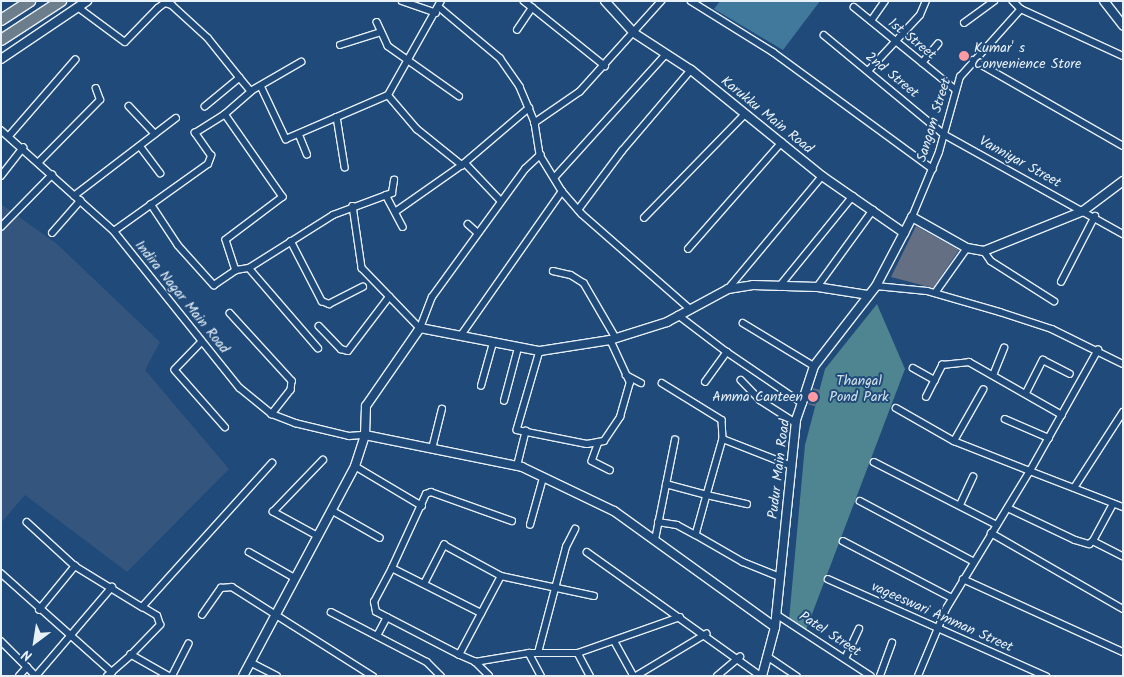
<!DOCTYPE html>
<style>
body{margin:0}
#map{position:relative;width:1124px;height:677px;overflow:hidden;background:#1f4a7a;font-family:Kalam,sans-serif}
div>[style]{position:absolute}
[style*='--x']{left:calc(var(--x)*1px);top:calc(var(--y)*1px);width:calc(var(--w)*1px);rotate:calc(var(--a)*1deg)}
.built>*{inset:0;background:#34557d}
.green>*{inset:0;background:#4f8491}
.water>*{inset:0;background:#41799d}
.building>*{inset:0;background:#646f84;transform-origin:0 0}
.roads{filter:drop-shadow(1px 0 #e8f1f8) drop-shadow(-1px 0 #e8f1f8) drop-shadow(0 1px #e8f1f8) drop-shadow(0 -1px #e8f1f8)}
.street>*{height:5.5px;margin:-2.75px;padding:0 2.75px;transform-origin:2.75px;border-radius:2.75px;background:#1f4a7a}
.secondary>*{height:8px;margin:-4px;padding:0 4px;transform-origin:4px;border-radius:4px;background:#1f4a7a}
.highway>*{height:10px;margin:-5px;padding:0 5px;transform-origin:5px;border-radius:5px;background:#6c7d8b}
.dots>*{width:14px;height:14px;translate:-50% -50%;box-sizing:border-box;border:2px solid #1f4a7a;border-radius:50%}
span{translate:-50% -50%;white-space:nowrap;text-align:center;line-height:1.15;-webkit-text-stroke:4px #1f4a7a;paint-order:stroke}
.street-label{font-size:14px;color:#e8f1f8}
.poi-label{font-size:14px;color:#e8f1f8}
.left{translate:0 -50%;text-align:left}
.right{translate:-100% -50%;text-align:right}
.park-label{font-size:14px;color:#d1e1e9}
.frame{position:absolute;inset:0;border:2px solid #e8f1f8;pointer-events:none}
.north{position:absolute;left:10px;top:617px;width:50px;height:50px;-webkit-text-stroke:4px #1f4a7a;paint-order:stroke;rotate:211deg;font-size:14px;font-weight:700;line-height:20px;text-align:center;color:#e8f1f8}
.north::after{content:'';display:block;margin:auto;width:18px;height:22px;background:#e8f1f8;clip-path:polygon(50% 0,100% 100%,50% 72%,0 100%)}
</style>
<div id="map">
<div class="built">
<i style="clip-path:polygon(1px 204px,57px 244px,160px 342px,145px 370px,229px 469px,127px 572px,25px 495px,1px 523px)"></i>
</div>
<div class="green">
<i style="clip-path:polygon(877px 304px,905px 369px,806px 630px,789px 620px,805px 445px,825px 369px)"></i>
</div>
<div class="water">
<i style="clip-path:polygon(720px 1px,820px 1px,783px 50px,714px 9px)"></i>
</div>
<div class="building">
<i style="clip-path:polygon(916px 226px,959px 250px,933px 288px,891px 277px)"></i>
<i style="left:813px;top:388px;width:7px;height:17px;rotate:16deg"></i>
</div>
<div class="roads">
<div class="street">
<i style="--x:402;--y:1;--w:36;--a:19"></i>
<i style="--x:524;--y:1;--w:104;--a:38.7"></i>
<i style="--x:662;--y:1;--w:122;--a:132"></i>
<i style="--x:580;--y:92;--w:55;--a:145.4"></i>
<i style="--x:535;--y:123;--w:32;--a:81"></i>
<i style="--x:540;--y:155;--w:42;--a:58.6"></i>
<i style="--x:562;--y:191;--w:30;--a:49"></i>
<i style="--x:582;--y:214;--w:144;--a:41.3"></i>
<i style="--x:691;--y:1;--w:97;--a:31.9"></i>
<i style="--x:773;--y:52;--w:198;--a:36.2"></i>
<i style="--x:1013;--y:1;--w:11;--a:45"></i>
<i style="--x:1021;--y:9;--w:112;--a:24.7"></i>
<i style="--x:439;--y:7;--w:80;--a:39.9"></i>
<i style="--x:500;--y:58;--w:35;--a:55"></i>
<i style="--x:520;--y:87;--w:39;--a:67"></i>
<i style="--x:854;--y:7;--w:130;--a:39.1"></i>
<i style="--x:79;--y:8;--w:57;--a:36.5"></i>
<i style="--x:125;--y:42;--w:47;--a:-45.9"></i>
<i style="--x:158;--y:8;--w:9;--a:-36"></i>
<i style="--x:165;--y:3;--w:7;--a:16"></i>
<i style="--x:172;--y:5;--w:49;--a:42.5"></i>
<i style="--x:208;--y:38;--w:51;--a:51.3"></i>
<i style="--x:240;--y:78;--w:45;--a:140.4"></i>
<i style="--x:871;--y:21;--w:24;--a:-55"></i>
<i style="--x:377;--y:22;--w:26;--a:65"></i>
<i style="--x:388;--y:46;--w:87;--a:35.2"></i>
<i style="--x:964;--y:23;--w:37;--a:-36"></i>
<i style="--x:517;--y:30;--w:27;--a:-56"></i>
<i style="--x:824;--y:35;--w:157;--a:39.6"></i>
<i style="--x:945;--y:135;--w:204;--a:29.1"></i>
<i style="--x:340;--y:45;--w:43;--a:-17.6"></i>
<i style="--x:973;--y:60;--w:173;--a:29.8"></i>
<i style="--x:922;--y:63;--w:25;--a:-50"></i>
<i style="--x:868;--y:71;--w:76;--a:-47.1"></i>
<i style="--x:920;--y:15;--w:15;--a:-67"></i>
<i style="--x:240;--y:78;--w:17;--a:50"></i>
<i style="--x:251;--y:91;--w:58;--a:-30.1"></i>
<i style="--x:261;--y:86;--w:59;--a:64.7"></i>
<i style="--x:286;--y:139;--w:111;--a:-23.3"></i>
<i style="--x:388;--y:95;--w:108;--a:-60.6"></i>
<i style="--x:388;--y:95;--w:45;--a:49.5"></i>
<i style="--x:417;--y:129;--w:58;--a:38.7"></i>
<i style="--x:462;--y:165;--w:88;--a:-40.4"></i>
<i style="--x:129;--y:106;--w:38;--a:47"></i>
<i style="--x:225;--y:114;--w:101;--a:55.1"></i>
<i style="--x:283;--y:197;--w:71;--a:143"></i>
<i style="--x:226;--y:240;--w:32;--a:72"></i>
<i style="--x:337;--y:117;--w:51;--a:80.9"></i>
<i style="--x:1;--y:130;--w:152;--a:41.8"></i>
<i style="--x:114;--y:231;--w:201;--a:51.3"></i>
<i style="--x:240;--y:388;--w:41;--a:39.1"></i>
<i style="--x:272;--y:414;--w:25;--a:21"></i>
<i style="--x:295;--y:423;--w:56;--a:13.5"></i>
<i style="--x:349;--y:436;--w:16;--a:-4"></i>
<i style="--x:299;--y:134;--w:22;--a:68"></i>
<i style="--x:9;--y:136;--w:101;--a:-49"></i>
<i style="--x:140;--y:146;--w:34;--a:53"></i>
<i style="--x:39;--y:162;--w:87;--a:-45.5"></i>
<i style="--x:100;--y:100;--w:12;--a:-110"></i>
<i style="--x:465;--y:163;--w:52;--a:46.5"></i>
<i style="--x:1;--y:176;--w:36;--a:-52"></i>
<i style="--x:554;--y:178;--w:167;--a:-47.9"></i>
<i style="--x:386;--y:195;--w:36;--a:62"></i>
<i style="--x:74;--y:196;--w:128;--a:-37.4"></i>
<i style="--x:151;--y:204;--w:49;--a:56.6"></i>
<i style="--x:178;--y:245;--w:54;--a:48"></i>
<i style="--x:214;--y:285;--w:27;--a:-34"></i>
<i style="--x:236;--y:270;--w:13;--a:-9"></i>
<i style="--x:249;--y:268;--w:99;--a:-32.2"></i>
<i style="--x:333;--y:215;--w:63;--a:-20.4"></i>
<i style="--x:392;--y:193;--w:13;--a:-81"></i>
<i style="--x:353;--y:206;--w:63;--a:81.7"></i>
<i style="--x:362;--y:268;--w:83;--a:46"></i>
<i style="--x:420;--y:328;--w:33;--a:-69"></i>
<i style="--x:432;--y:297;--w:158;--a:-54"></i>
<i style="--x:525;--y:169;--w:21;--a:-43"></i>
<i style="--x:578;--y:210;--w:74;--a:-53.3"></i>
<i style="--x:622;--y:151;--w:106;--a:-49.6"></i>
<i style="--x:395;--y:212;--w:82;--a:-35"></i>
<i style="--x:912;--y:217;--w:70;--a:-67.4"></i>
<i style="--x:939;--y:152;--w:78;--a:-74.4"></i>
<i style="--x:960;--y:77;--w:91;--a:-48.1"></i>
<i style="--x:644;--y:218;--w:145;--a:-45.8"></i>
<i style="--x:468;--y:224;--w:13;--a:42"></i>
<i style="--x:1;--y:227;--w:73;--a:-45.6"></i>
<i style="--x:114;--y:231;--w:115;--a:-35.5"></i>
<i style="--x:208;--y:164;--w:9;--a:-69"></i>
<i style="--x:211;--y:156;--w:28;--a:-125"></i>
<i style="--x:195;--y:133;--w:36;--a:-32"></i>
<i style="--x:225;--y:114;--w:35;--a:-41"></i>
<i style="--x:52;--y:233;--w:43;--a:-48.8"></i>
<i style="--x:291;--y:241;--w:68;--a:62.7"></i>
<i style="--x:322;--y:301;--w:8;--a:23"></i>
<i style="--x:329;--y:304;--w:38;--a:-27"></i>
<i style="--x:688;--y:249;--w:142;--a:-48.7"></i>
<i style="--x:984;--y:251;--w:12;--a:55"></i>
<i style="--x:991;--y:261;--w:75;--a:32.4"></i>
<i style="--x:249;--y:268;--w:106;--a:49.2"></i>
<i style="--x:553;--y:271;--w:18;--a:13"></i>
<i style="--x:571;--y:275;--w:15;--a:32"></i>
<i style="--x:584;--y:283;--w:64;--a:59.8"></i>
<i style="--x:1061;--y:282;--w:74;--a:-62.7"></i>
<i style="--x:876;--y:286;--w:51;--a:5.6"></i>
<i style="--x:927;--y:291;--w:76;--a:16"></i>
<i style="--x:1000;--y:312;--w:55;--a:18.1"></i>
<i style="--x:1052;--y:329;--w:79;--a:26.2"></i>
<i style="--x:779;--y:287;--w:117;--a:-50.9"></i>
<i style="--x:817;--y:287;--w:95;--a:-54"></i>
<i style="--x:728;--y:289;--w:147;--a:-50.2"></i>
<i style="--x:935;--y:293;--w:55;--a:-54.6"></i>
<i style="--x:230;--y:313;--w:92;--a:47.6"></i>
<i style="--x:292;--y:381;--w:9;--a:96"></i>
<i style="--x:291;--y:390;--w:31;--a:128"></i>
<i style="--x:678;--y:315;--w:61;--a:37.1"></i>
<i style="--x:743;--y:323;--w:83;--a:31.2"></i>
<i style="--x:319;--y:326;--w:32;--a:46"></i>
<i style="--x:341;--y:349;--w:7;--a:16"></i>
<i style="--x:348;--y:351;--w:68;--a:-52.8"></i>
<i style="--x:462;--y:334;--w:174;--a:-55"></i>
<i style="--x:201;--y:343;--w:37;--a:134"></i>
<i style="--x:175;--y:370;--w:76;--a:48.7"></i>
<i style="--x:540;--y:351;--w:82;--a:106.2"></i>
<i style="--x:517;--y:430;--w:71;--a:11.3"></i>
<i style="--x:587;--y:444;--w:17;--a:-10"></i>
<i style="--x:604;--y:441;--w:29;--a:-56"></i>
<i style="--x:620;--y:417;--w:35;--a:-74"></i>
<i style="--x:630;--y:383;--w:47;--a:-114.9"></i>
<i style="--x:913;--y:368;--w:25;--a:29"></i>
<i style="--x:994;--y:373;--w:27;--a:-68"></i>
<i style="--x:626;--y:375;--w:17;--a:28"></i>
<i style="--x:741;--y:380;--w:28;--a:46"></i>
<i style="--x:760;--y:400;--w:43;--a:32.6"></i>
<i style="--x:705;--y:382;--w:37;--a:-54"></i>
<i style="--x:727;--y:352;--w:91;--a:34.2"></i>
<i style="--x:662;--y:383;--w:70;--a:31.7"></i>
<i style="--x:722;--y:420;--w:19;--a:87"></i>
<i style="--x:723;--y:439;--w:74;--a:21.4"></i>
<i style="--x:481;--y:386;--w:45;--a:-74.4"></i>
<i style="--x:1026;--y:393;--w:37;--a:-63"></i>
<i style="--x:1043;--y:360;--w:30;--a:27"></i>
<i style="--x:926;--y:397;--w:36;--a:-63"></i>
<i style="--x:942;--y:365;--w:27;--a:-6"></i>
<i style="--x:969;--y:362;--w:107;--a:29.7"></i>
<i style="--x:504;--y:401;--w:55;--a:-75.2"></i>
<i style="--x:896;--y:408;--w:67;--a:29.6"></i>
<i style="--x:954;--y:441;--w:82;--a:21.5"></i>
<i style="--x:1030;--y:471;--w:139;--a:-60.7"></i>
<i style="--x:1005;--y:419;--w:48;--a:23.4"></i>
<i style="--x:723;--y:439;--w:58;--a:105.9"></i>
<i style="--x:707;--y:495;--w:41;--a:12.7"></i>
<i style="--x:954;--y:441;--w:59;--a:-60.4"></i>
<i style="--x:599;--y:442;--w:20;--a:110"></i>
<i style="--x:592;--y:461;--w:20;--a:27"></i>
<i style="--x:432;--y:449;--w:41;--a:-76"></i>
<i style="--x:874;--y:462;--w:138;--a:27.1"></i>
<i style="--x:355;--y:466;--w:78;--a:30.8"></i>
<i style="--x:517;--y:466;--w:36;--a:-76"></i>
<i style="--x:666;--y:484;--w:42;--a:15"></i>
<i style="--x:707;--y:495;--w:41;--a:105.4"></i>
<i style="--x:696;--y:535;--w:54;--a:29.9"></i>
<i style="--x:743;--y:562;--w:40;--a:22"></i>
<i style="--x:1074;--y:488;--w:90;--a:-57.2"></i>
<i style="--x:860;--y:501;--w:128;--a:28"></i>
<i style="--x:960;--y:505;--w:31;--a:-65"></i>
<i style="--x:1008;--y:508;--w:74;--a:25.5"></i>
<i style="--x:1075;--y:540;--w:15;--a:16"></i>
<i style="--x:1089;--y:544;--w:5;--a:-37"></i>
<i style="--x:1093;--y:541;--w:34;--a:27"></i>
<i style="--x:331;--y:510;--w:56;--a:29.7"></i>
<i style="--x:27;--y:522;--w:65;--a:42.5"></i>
<i style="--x:75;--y:566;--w:79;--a:31.5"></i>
<i style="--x:658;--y:522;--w:19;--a:9"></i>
<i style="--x:677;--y:525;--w:21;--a:28"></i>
<i style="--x:530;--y:525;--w:49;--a:-74.5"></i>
<i style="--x:991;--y:533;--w:152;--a:29.9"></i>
<i style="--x:317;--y:536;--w:50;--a:-151.4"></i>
<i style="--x:273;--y:512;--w:72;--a:-46.1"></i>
<i style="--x:655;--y:540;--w:102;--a:-78.7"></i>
<i style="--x:843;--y:541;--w:123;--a:27.6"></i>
<i style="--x:1093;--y:541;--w:42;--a:-61.6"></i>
<i style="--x:249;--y:552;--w:53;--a:29.5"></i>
<i style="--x:587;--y:552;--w:214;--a:35.5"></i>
<i style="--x:392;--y:568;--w:81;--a:-65.3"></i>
<i style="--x:426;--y:494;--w:5;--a:-22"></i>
<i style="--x:431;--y:492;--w:86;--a:19.7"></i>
<i style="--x:1;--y:573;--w:149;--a:41.7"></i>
<i style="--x:828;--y:579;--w:239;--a:24"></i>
<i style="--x:963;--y:579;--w:176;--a:24.5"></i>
<i style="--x:425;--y:582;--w:42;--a:-62.8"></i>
<i style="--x:444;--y:545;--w:65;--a:28.5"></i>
<i style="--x:501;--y:576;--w:95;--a:12.1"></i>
<i style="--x:39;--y:610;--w:57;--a:-50.7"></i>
<i style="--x:331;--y:612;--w:108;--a:27.5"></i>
<i style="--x:427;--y:662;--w:20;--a:45"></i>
<i style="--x:776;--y:614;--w:113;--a:33.1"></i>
<i style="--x:202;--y:615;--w:33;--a:-55"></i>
<i style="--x:221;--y:588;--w:11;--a:-5"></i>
<i style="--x:232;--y:587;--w:167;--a:32.3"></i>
<i style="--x:377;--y:636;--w:21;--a:-62"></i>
<i style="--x:1;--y:641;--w:49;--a:45"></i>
<i style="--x:36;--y:676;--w:117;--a:-49.5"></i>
<i style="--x:615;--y:642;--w:39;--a:61"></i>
<i style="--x:529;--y:653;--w:26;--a:62"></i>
<i style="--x:538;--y:653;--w:110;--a:-75.2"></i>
<i style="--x:566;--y:547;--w:20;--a:-63"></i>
<i style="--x:578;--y:653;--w:26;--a:62"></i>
<i style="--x:459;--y:655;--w:93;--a:-152.6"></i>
<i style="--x:376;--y:612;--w:10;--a:-101"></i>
<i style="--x:374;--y:602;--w:38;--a:-62"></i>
<i style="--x:392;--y:568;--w:100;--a:26.8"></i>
<i style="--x:767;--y:656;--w:36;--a:34"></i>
<i style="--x:845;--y:659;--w:33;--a:-65"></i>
<i style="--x:250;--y:662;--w:30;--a:27"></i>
<i style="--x:475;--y:662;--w:17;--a:-156"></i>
<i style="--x:459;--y:655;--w:89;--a:-62"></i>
<i style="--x:19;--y:676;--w:12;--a:-48"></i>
<i style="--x:107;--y:676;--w:32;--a:-41"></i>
<i style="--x:168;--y:676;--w:43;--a:-150.4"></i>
<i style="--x:131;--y:655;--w:42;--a:-46"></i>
<i style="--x:160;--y:625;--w:9;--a:-108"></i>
<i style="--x:157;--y:616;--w:17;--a:-149"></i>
<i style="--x:142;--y:607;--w:194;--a:-47.9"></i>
<i style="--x:172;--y:676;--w:36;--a:-63"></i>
<i style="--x:489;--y:676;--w:20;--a:-135"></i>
<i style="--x:475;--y:662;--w:55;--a:-9.5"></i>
<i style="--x:529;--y:653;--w:49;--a:0"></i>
<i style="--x:578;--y:653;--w:108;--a:-19.4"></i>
<i style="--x:636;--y:676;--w:82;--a:-31"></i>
<i style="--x:717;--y:676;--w:30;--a:-40"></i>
<i style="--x:880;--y:676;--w:35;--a:-70"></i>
<i style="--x:918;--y:676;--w:73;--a:-67.3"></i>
<i style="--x:946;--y:609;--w:162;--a:-58.7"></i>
<i style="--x:1030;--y:471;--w:100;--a:21.2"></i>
</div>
<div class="secondary">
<i style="--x:605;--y:1;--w:43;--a:47.8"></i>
<i style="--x:634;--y:33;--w:68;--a:33"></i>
<i style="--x:691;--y:70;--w:169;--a:39"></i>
<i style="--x:822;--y:176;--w:100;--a:34.8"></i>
<i style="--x:904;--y:233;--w:18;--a:-63"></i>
<i style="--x:912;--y:217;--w:63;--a:29.4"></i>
<i style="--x:967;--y:248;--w:17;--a:10"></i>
<i style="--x:984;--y:251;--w:107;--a:-22"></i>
<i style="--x:1083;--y:211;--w:50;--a:-36.9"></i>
<i style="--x:1104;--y:1;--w:31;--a:52"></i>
<i style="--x:1;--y:59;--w:104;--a:-34"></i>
<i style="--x:365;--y:435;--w:29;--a:-88"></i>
<i style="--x:366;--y:406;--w:95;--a:-55.3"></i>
<i style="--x:420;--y:328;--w:122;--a:10.9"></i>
<i style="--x:540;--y:351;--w:71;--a:-8.9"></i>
<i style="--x:610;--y:340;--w:60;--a:-17.5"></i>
<i style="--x:667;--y:322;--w:69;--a:-28.4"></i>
<i style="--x:728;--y:289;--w:25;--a:-9"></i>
<i style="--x:753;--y:285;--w:64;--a:1.8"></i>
<i style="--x:817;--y:287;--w:52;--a:8.9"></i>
<i style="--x:243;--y:676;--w:238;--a:-61.9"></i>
<i style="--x:355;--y:466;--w:33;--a:-72"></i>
<i style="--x:365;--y:435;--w:160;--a:11.5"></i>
<i style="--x:522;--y:467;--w:102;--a:25.6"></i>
<i style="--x:614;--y:511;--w:198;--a:35.8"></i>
<i style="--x:762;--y:676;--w:51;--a:-75.1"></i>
<i style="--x:775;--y:627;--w:208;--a:-84.2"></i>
<i style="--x:796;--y:420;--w:18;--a:-71"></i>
<i style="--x:802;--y:403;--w:39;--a:-72"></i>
<i style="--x:814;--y:366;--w:101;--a:-52.2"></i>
<i style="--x:876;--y:286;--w:60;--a:-62.2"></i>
</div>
<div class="highway">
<i style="--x:1;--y:20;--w:35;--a:-33"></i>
<i style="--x:1;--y:40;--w:72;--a:-33"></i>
</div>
</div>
<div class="dots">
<i style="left:964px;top:56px;background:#ff9aa2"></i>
<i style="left:813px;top:397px;background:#ff9aa2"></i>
</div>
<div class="street-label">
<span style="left:912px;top:39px;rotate:39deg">1st Street</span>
<span style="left:892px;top:75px;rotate:39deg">2nd Street</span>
<span style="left:767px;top:115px;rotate:39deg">Karukku Main Road</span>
<span style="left:934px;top:120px;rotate:-73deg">Sangam Street</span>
<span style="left:1020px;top:162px;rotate:29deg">Vanniyar Street</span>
<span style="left:182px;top:297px;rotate:51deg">Indira Nagar Main Road</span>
<span style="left:779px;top:469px;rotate:-83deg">Pudur Main Road</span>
<span style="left:942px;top:617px;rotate:24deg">vageeswari Amman Street</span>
<span style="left:830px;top:634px;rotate:33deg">Patel Street</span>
</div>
<div class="poi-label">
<span class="left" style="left:974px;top:56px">Kumar' s<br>Convenience Store</span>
<span class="right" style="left:803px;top:397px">Amma Canteen</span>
</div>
<div class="park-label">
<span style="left:859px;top:389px">Thangal<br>Pond Park</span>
</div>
<div class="frame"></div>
<div class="north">N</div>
</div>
